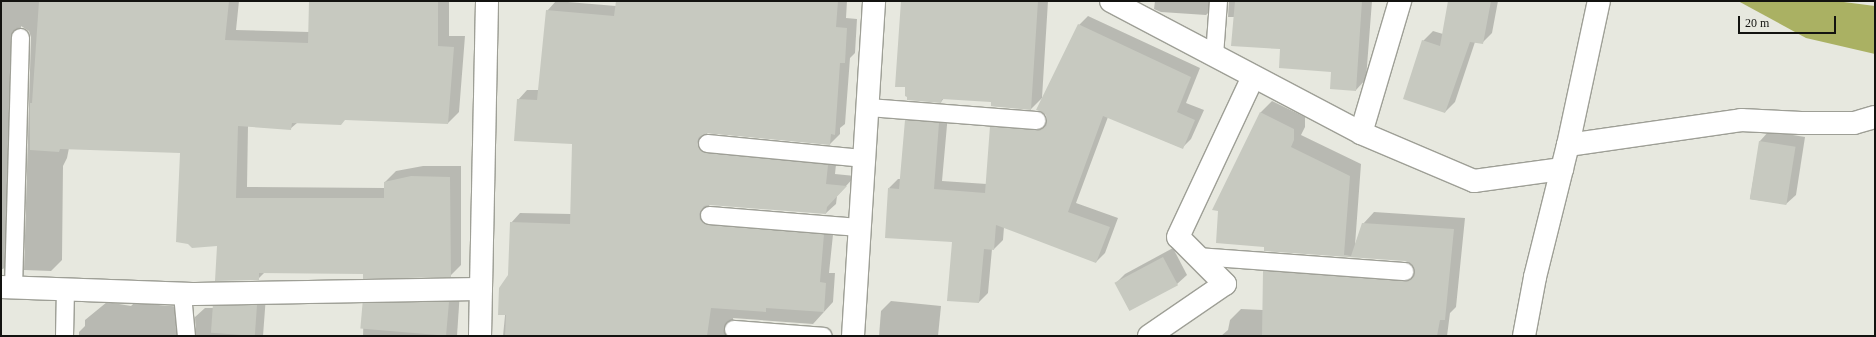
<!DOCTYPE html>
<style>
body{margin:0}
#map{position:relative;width:1876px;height:337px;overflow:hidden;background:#e7e8df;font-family:Georgia,serif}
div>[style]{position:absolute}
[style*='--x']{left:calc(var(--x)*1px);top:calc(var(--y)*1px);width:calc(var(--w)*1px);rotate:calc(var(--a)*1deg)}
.forest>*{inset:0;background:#aab163}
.shadow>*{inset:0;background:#0003}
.building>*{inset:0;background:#c7c9c0;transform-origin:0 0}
.roads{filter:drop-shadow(1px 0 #9e9f96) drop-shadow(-1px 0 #9e9f96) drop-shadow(0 1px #9e9f96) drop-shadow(0 -1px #9e9f96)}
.service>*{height:17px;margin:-8.5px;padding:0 8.5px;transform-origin:8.5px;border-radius:8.5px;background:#fff}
.minor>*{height:22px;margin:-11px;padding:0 11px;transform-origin:11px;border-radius:11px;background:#fff}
span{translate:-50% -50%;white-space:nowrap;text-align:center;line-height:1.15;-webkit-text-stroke:3px #e7e8df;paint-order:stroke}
.frame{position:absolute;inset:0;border:2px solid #131310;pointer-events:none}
.scale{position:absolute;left:1738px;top:16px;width:98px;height:18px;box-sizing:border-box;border:2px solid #131310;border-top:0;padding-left:5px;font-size:12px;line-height:14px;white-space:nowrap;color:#131310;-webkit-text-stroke:3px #e7e8df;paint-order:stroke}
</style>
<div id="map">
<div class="forest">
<i style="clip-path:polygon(1738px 1px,1836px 1px,1875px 6px,1875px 54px,1806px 38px)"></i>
</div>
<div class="shadow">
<i style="clip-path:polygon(1px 1px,239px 1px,236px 30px,309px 32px,310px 1px,449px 1px,449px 36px,465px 36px,459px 112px,448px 123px,345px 119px,297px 123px,290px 129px,248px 126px,247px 187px,385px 188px,385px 182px,396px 171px,423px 166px,461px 166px,461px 265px,450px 276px,364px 273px,265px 272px,258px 279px,219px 245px,181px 152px,69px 148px,67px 158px,63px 166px,62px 260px,51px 271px,24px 270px,31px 37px,29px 31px,21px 26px,14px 258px,3px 269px,1px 269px)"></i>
<i style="clip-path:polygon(556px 1px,616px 6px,617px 1px,847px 1px,846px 18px,857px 19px,855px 53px,850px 58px,845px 124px,840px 128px,840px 134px,830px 144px,707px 133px,711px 141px,837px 155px,835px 174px,855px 176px,837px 196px,836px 204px,826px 213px,709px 204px,710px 210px,834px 225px,829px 273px,835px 273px,833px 302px,813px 324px,733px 318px,734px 324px,821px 336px,503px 336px,509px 275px,511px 223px,520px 213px,571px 214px,573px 143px,518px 100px,527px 90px,539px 90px,547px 11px)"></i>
<i style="clip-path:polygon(902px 1px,1048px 1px,1042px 98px,1031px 109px,992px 106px,992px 101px,944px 98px,941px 102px)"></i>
<i style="clip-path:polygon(1155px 1px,1218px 1px,1217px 5px,1206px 15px,1161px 12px,1154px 9px)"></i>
<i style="clip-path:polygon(1229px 1px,1372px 1px,1366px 79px,1356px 90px,1332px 71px,1281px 48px,1235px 17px,1228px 17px)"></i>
<i style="clip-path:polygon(1449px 1px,1498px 1px,1492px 33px,1482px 43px,1475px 42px,1455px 102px,1445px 112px,1423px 41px,1433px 31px,1443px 34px)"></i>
<i style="clip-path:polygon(1088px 16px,1200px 68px,1186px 103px,1204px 110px,1191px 139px,1182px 148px,1108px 117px,1076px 203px,1118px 218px,1105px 253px,1096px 262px,1004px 227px,1003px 240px,994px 249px,992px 249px,988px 293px,979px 302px,953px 241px,889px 188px,898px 179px,901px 179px,906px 120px,915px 111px,948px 114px,942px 181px,987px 184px,991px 127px,1000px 118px,1048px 120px,1079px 25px)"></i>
<i style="clip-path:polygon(1272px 101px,1305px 117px,1305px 127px,1301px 135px,1361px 164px,1355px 245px,1363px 224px,1374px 212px,1465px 218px,1456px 307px,1450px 313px,1447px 336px,1221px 336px,1228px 330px,1230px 320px,1241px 309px,1263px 310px,1264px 271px,1276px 260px,1414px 270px,1414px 266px,1405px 260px,1265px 250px,1265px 246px,1219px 210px,1214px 210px,1261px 112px)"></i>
<i style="clip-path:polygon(1769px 131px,1805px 137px,1796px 195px,1786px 204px,1750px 199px,1760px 141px)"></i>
<i style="clip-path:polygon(1173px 248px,1187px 275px,1177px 284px,1116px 283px,1125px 274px)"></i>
<i style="clip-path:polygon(460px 291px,457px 336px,363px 336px,364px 304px,375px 292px)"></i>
<i style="clip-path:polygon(266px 296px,263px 336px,196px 336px,195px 317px,205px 308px,214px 308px,224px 297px)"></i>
<i style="clip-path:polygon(891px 301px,941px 306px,938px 336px,879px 336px,881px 311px)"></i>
<i style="clip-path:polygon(107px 302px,131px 306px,134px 303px,183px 307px,187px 332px,195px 336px,79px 336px,79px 332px,85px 326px,85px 320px)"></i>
</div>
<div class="building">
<i style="clip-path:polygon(39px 1px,229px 1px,225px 40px,308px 43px,309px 1px,438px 1px,438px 46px,454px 47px,448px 124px,345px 120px,341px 125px,292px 123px,291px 130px,238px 126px,236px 198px,384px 198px,384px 182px,411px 176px,450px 177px,451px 277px,363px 279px,363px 274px,259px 273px,259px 280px,215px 281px,217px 246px,192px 248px,188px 244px,176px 242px,180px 153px,60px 149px,59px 152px,30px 150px,30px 103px,32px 103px)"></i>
<i style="clip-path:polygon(616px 1px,838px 1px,836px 27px,847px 28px,845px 63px,840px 63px,835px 135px,831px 134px,830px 145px,708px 133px,699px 137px,697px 142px,701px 151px,706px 153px,828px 165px,826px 184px,847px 186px,827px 207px,826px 214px,710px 205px,704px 206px,699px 214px,700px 220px,708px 225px,824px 234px,820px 282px,826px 283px,824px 312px,766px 308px,766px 312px,711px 308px,707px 336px,505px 336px,506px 315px,498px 315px,499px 288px,508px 275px,510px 222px,570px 224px,572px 144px,514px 141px,517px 99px,537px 100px,546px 10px,614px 16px)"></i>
<i style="clip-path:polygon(901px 1px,1038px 1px,1031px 110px,991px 106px,991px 102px,942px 99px,941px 103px,907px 100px,907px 97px,905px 96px,905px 87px,895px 87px)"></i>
<i style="clip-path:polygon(1235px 1px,1362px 1px,1356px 91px,1330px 89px,1331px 72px,1279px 68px,1280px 49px,1231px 46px)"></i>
<i style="clip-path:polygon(1448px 1px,1491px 1px,1483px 44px,1470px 42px,1445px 113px,1403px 99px,1422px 40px,1440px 46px)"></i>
<i style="clip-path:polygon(1078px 24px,1191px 77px,1177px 112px,1195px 120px,1183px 149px,1103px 116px,1068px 212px,1110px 227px,1096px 263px,996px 225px,994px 250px,984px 249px,979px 303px,947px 301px,952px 242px,885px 238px,888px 188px,899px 189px,905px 120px,939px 123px,934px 189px,985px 193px,990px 126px,1036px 130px,1045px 126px,1047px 120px,1046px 115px,1042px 112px,1036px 110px)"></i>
<i style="clip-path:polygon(1260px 112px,1294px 129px,1294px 140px,1291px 147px,1350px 176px,1344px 255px,1351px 256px,1362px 223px,1454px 229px,1445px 320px,1440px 320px,1437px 336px,1262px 336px,1263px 271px,1403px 281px,1412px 277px,1414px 271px,1410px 263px,1405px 261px,1264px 251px,1264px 247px,1216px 243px,1218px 211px,1212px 210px)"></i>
<i style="left:1759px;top:141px;width:37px;height:59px;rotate:9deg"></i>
<i style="left:1163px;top:257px;width:32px;height:55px;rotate:62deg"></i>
<i style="left:449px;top:302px;width:34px;height:86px;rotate:95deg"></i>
<i style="left:257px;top:305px;width:31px;height:44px;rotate:94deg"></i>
</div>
<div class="roads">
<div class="service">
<i style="--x:1214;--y:55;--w:54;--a:-85.8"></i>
<i style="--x:867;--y:107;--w:170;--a:4.4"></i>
<i style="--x:707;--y:143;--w:158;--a:5.5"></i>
<i style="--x:709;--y:215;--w:150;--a:4.6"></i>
<i style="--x:1198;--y:256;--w:207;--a:4.2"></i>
<i style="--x:13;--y:287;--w:250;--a:-88.4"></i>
<i style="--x:182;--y:294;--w:42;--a:84.6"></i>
<i style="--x:733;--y:329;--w:90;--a:4.4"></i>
<i style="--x:64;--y:336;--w:47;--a:-88.8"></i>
</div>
<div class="minor">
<i style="--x:1111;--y:1;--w:283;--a:27.8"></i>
<i style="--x:1361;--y:133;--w:123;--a:23"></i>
<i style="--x:1474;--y:181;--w:89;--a:-7.8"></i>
<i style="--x:1361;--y:133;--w:138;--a:-73.5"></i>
<i style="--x:1568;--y:145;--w:175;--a:-8.2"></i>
<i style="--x:1741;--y:120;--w:60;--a:2.9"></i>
<i style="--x:1801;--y:123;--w:53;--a:0"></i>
<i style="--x:1854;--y:123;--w:22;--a:-16"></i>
<i style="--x:1;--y:287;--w:191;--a:2.1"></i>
<i style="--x:192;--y:294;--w:289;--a:-1"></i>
<i style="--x:480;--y:336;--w:335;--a:-88.8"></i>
<i style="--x:853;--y:336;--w:336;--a:-86.4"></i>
<i style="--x:1149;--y:336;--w:92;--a:-34.4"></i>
<i style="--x:1225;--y:284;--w:66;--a:-135"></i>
<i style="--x:1178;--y:237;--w:177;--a:-64.9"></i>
<i style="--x:1524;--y:336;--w:60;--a:-79.4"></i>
<i style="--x:1535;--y:277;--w:136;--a:-76"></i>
<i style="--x:1568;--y:145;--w:147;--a:-77.9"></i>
</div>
</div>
<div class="frame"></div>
<div class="scale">20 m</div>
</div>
